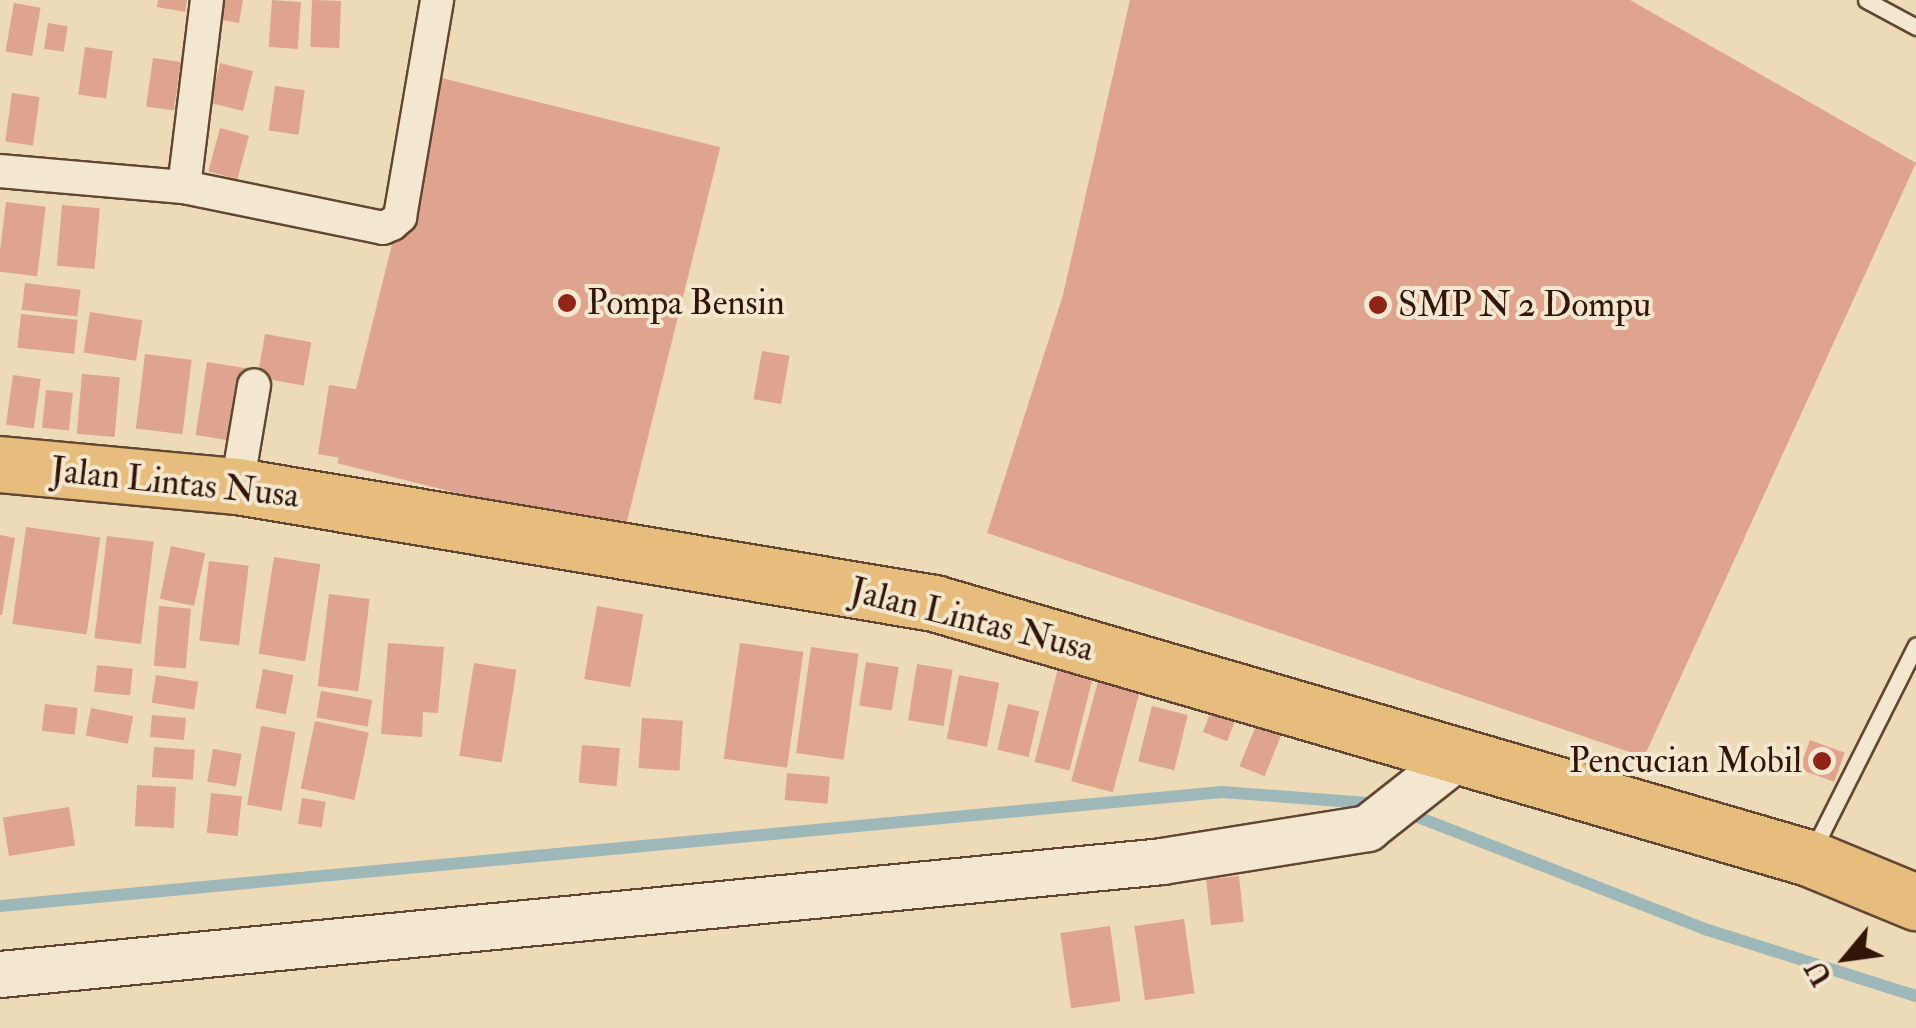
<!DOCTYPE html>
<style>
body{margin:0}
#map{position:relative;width:1916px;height:1028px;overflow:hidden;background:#eddab7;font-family:"IM FELL Double Pica",serif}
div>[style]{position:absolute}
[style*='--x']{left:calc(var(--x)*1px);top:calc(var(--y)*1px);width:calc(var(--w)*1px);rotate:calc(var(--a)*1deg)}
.stream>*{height:12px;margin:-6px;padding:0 6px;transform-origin:6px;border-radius:6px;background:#9eb8ba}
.building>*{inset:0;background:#dfa48d;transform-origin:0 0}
.roads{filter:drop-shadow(2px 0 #624633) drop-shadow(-2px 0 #624633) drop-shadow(0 2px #624633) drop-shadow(0 -2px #624633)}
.lane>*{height:15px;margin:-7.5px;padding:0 7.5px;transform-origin:7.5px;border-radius:7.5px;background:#f3e7d0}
.street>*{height:32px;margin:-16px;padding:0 16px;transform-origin:16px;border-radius:16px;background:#f3e7d0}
.secondary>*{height:45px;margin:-22.5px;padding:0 22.5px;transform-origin:22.5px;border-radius:22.5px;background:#f3e7d0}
.highway>*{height:55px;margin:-27.5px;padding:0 27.5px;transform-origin:27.5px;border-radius:27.5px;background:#e6bd7c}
.dots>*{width:28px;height:28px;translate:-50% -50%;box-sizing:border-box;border:5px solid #f3e7d0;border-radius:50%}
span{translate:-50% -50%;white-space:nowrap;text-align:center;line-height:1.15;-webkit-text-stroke:8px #f3e7d0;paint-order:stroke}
.poi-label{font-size:35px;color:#331507}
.left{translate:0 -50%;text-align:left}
.right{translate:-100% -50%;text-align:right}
.street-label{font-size:35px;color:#331507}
.north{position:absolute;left:1796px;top:908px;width:100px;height:100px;-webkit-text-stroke:8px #f3e7d0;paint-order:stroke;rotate:241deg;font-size:28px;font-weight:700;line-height:40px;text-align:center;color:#331507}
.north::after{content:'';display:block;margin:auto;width:35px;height:45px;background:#331507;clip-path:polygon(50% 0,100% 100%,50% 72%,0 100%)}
</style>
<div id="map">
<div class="stream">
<i style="--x:1405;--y:812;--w:325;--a:21.3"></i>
<i style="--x:1708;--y:930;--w:218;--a:17.6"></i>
<i style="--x:0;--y:906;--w:1227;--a:-5.33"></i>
<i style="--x:1222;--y:792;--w:159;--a:4.3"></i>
</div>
<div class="building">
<i style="clip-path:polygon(158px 0,187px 0,185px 12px,157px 7px)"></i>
<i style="clip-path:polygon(214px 0,243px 0,239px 23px,212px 18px)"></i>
<i style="left:272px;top:0;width:29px;height:47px;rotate:4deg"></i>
<i style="left:312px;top:0;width:29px;height:47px;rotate:2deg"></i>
<i style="clip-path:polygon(1130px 0,1630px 0,1916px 163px,1644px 757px,987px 533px,1063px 295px)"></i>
<i style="left:14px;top:3px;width:27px;height:49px;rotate:10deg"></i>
<i style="left:48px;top:23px;width:20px;height:26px;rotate:9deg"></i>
<i style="left:85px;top:47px;width:28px;height:48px;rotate:8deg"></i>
<i style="left:153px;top:58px;width:28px;height:49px;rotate:8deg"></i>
<i style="left:220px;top:63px;width:34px;height:41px;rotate:14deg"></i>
<i style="left:434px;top:76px;width:295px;height:399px;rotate:14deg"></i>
<i style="left:275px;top:86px;width:30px;height:45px;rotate:8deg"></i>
<i style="left:12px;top:93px;width:28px;height:49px;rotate:8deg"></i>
<i style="left:220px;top:128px;width:30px;height:45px;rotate:15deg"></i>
<i style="left:6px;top:202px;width:40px;height:70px;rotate:7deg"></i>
<i style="left:62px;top:205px;width:38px;height:61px;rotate:5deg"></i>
<i style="left:25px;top:283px;width:56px;height:27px;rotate:7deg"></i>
<i style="left:90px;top:312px;width:53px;height:41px;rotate:9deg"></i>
<i style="left:21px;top:314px;width:57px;height:34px;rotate:6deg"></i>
<i style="left:265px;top:334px;width:47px;height:44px;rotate:10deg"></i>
<i style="left:762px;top:351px;width:28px;height:49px;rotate:10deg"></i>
<i style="left:145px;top:354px;width:47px;height:75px;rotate:7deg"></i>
<i style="left:207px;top:362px;width:43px;height:74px;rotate:9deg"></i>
<i style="left:82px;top:374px;width:38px;height:60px;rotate:5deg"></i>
<i style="left:13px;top:375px;width:28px;height:50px;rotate:8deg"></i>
<i style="left:329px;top:385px;width:40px;height:70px;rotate:9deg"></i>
<i style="left:46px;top:390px;width:27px;height:38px;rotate:6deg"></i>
<i style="left:26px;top:527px;width:75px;height:98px;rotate:8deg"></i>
<i style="clip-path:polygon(0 535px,15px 538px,2px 615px,0 615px)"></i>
<i style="left:107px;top:536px;width:47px;height:103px;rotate:7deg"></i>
<i style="left:171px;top:546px;width:35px;height:54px;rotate:12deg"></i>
<i style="left:274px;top:557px;width:47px;height:98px;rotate:9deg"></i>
<i style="left:209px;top:561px;width:40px;height:80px;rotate:7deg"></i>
<i style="left:329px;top:594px;width:41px;height:93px;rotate:7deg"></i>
<i style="left:159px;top:606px;width:32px;height:60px;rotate:5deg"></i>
<i style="left:597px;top:606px;width:47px;height:74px;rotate:10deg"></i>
<i style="clip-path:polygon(388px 643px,444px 647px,438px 713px,423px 712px,422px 737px,381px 734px)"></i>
<i style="left:740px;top:643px;width:64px;height:117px;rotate:8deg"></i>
<i style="left:811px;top:647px;width:48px;height:107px;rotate:8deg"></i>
<i style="left:1060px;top:660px;width:36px;height:105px;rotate:14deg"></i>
<i style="left:866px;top:662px;width:33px;height:44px;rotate:9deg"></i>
<i style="left:474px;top:663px;width:43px;height:94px;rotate:9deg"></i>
<i style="left:917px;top:664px;width:36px;height:57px;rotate:9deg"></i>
<i style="left:97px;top:665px;width:36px;height:27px;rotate:6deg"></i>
<i style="left:263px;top:669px;width:31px;height:40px;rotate:11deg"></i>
<i style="left:1100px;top:674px;width:43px;height:111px;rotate:15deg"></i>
<i style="left:156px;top:675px;width:43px;height:28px;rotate:9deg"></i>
<i style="left:959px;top:675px;width:41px;height:65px;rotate:11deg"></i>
<i style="left:321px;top:691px;width:52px;height:27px;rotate:10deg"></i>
<i style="left:1214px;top:703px;width:26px;height:31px;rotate:21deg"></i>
<i style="left:45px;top:704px;width:33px;height:27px;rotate:7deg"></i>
<i style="left:1008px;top:704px;width:32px;height:47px;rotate:13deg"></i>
<i style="left:1152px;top:706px;width:37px;height:57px;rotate:14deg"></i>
<i style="left:91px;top:708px;width:43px;height:28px;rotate:11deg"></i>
<i style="left:152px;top:715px;width:34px;height:22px;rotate:5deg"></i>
<i style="left:642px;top:718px;width:41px;height:50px;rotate:4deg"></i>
<i style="left:1259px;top:718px;width:27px;height:52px;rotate:22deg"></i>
<i style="left:315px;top:721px;width:55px;height:69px;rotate:12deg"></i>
<i style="left:261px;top:726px;width:35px;height:80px;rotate:10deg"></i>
<i style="left:1810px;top:740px;width:37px;height:31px;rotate:20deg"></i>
<i style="left:582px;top:745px;width:38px;height:38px;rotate:5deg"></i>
<i style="left:154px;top:747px;width:41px;height:30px;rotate:4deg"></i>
<i style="left:213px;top:749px;width:29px;height:33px;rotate:10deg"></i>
<i style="left:787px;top:773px;width:43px;height:27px;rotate:5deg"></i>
<i style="left:137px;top:785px;width:39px;height:41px;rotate:3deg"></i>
<i style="left:211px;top:793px;width:31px;height:40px;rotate:6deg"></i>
<i style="left:302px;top:798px;width:24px;height:26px;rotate:9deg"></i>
<i style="left:69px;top:807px;width:39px;height:67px;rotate:81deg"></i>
<i style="left:1239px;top:876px;width:46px;height:33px;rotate:84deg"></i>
<i style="left:1184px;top:919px;width:75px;height:50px;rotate:82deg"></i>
<i style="left:1110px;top:926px;width:76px;height:50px;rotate:82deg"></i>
</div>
<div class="roads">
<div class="lane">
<i style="--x:1866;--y:0;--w:57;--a:28.4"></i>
<i style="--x:1813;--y:850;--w:229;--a:-63.3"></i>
</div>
<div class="street">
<i style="--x:0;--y:171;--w:185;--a:5"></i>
<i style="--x:184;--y:187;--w:188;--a:-83"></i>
<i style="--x:184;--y:187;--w:203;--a:11.6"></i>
<i style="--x:383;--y:228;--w:10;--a:-24"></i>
<i style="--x:392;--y:224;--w:11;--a:-41"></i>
<i style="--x:400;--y:217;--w:220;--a:-80.3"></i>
<i style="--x:237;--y:486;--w:102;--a:-80.4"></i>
</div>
<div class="secondary">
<i style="--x:0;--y:974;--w:1167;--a:-5.55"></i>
<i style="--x:1162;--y:861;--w:208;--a:-9.1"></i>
<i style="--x:1367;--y:828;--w:120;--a:-38.2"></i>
</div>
<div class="highway">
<i style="--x:0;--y:464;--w:238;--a:5.3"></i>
<i style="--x:237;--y:486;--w:707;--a:9.53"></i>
<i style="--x:934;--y:603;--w:911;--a:16.25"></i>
<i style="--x:1809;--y:858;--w:116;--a:22.4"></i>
</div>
</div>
<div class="dots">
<i style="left:567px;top:303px;background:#8f2418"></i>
<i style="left:1378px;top:305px;background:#8f2418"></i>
<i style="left:1822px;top:761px;background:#8f2418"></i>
</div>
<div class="poi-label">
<span class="left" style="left:587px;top:303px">Pompa Bensin</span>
<span class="left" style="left:1398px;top:305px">SMP N 2 Dompu</span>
<span class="right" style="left:1802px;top:761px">Pencucian Mobil</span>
</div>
<div class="street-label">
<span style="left:175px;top:483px;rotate:6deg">Jalan Lintas Nusa</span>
<span style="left:972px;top:620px;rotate:14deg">Jalan Lintas Nusa</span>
</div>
<div class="north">U</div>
</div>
